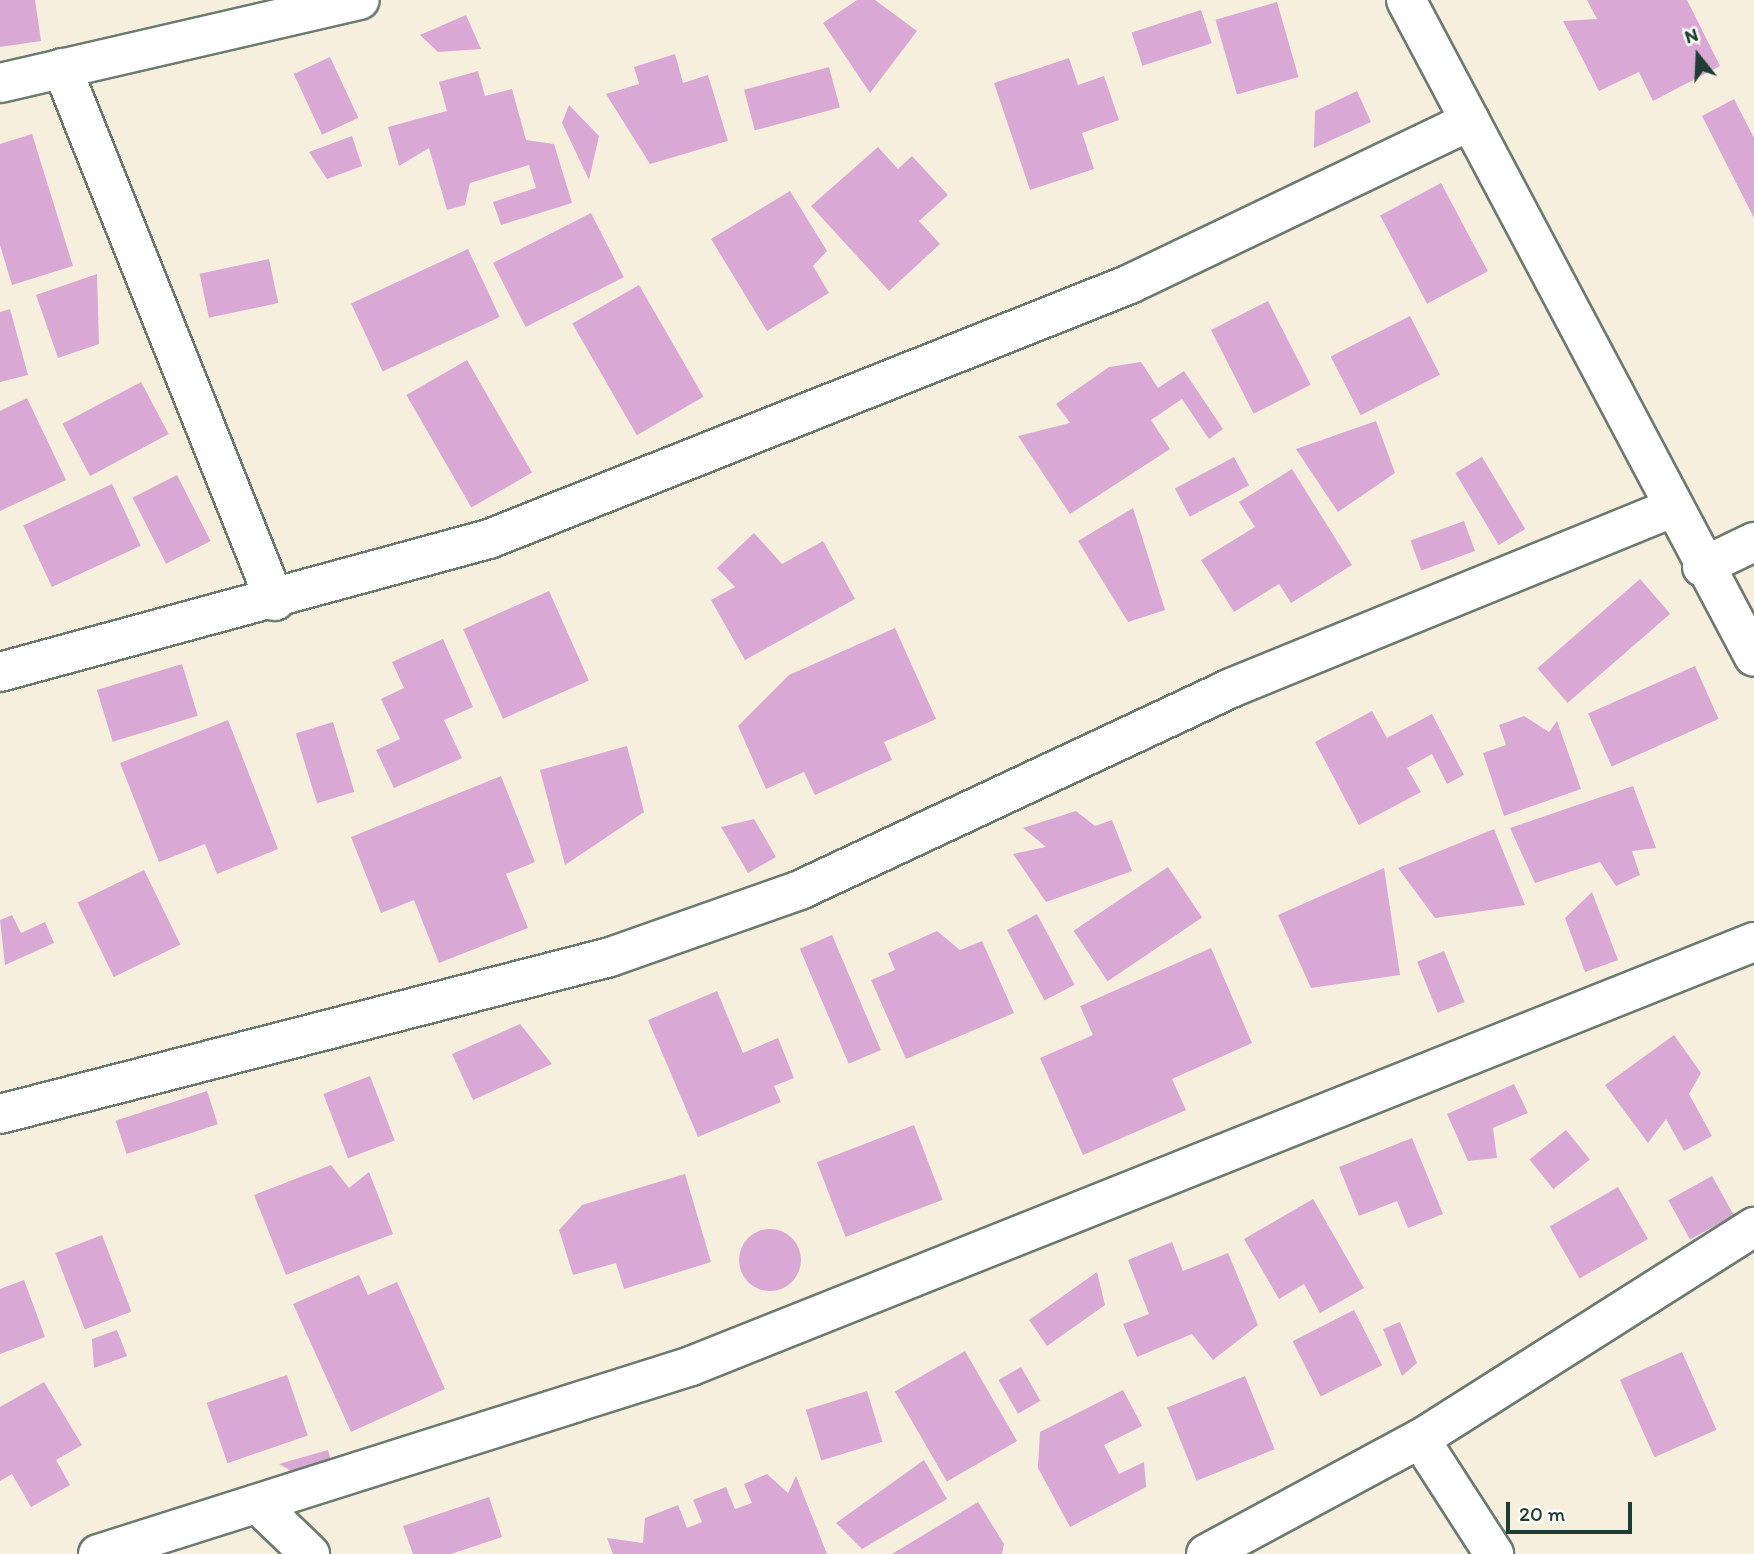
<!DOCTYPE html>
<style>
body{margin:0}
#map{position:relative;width:1754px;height:1554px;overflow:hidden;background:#f7efde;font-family:Itim,sans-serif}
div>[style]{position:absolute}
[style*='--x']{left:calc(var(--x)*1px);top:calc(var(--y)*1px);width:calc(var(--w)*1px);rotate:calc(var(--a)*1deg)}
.building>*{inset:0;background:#daa8d4;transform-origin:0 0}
.round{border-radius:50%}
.roads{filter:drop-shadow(2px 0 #6b7b70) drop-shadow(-2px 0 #6b7b70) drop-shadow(0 2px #6b7b70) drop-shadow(0 -2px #6b7b70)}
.street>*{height:38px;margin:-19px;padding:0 19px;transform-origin:19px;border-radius:19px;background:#fff}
span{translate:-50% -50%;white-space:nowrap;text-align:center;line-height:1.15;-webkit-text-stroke:5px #fdfcf7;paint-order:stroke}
.north{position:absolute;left:1663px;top:21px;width:70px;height:70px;-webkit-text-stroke:5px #fdfcf7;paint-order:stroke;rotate:342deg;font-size:19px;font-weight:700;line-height:28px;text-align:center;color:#1f3d34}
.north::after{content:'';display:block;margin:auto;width:24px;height:32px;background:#1f3d34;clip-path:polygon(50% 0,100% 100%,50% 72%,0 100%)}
.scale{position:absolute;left:1506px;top:1502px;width:126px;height:32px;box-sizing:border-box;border:4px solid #1f3d34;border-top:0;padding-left:9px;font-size:21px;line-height:24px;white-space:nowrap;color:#1f3d34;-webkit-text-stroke:5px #fdfcf7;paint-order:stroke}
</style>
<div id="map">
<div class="building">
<i style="clip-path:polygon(0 0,35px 0,41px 41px,0 47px)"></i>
<i style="clip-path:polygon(857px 0,875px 0,917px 31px,870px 93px,823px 23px)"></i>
<i style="clip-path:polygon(1587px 0,1687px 0,1720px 66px,1653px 101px,1639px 72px,1599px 91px,1563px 21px,1597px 19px)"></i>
<i style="left:1277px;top:2px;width:78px;height:64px;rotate:74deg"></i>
<i style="left:1201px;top:10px;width:35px;height:73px;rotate:72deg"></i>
<i style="clip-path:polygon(466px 15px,481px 49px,438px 52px,420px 35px)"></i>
<i style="clip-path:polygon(675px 54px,683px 83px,708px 75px,728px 141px,650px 164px,606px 94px,639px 84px,634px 67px)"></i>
<i style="left:330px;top:57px;width:67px;height:40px;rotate:65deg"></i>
<i style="clip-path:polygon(1069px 58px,1078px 85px,1104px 76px,1119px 120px,1082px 133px,1094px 169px,1030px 190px,994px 83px)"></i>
<i style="left:829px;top:67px;width:42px;height:88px;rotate:75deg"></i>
<i style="clip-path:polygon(478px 71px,485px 96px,512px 89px,526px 140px,554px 144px,572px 203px,501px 225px,493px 202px,536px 188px,529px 165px,470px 183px,465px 205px,447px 210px,429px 148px,399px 166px,388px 127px,447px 111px,439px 82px)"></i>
<i style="clip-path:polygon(1357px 91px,1371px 122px,1314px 148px,1315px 111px)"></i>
<i style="clip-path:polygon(1734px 99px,1754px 138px,1754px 218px,1702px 116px)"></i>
<i style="clip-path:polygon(569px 105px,599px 136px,589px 180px,562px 123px)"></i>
<i style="clip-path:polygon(32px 134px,73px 266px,12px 285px,0 245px,0 144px)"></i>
<i style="clip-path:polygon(352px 136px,362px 166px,327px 179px,309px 152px)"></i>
<i style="clip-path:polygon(878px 147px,898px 169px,912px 156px,948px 195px,919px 221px,940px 244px,889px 291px,811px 206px)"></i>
<i style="left:1441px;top:183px;width:100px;height:69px;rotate:62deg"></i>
<i style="clip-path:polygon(790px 191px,827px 251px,813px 266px,829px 293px,767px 331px,711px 239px)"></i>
<i style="left:591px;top:213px;width:72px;height:110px;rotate:63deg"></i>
<i style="left:468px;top:249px;width:75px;height:129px;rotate:65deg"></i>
<i style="left:269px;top:259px;width:45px;height:71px;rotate:78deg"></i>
<i style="clip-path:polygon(97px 274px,99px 344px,58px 358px,36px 295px)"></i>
<i style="left:639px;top:285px;width:129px;height:77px;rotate:60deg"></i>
<i style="left:1268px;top:301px;width:94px;height:64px;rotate:63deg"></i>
<i style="clip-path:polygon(10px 309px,28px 375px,0 382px,0 312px)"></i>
<i style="left:1410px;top:316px;width:66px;height:89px;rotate:63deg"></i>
<i style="left:467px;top:360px;width:130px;height:70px;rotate:60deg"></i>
<i style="clip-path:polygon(1141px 362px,1158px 388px,1184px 371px,1223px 429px,1209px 439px,1182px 399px,1151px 420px,1170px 449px,1070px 514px,1018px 436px,1070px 423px,1056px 404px,1109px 367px)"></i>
<i style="left:141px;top:382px;width:59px;height:89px;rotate:62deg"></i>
<i style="clip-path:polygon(27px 398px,66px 480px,0 511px,0 411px)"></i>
<i style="clip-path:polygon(1376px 421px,1395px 473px,1338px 512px,1296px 449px)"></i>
<i style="left:1234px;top:457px;width:32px;height:67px;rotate:62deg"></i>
<i style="left:1482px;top:457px;width:84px;height:31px;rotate:59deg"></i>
<i style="clip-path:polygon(1292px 469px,1352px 565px,1291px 603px,1279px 584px,1234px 612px,1201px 560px,1255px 527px,1239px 502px)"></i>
<i style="left:177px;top:475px;width:74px;height:50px;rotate:63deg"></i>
<i style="left:112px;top:484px;width:68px;height:98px;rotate:65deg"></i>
<i style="clip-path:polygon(1133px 508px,1165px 610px,1128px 622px,1078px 541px)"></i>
<i style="left:1464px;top:521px;width:32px;height:57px;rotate:70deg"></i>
<i style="clip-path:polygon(754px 533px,782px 564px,823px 541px,855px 599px,745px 660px,711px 600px,735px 587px,717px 568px)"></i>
<i style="left:1640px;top:579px;width:46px;height:136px;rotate:49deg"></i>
<i style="left:549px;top:591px;width:98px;height:94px;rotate:66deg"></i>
<i style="clip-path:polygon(895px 628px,936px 719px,884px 742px,892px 760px,815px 795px,804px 772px,766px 789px,738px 726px,789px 675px)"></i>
<i style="clip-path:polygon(443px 639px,473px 707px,444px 720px,462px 758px,394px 788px,376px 750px,400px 739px,381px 699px,404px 688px,392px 662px)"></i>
<i style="left:182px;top:664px;width:54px;height:89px;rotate:73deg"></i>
<i style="left:1695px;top:666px;width:58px;height:117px;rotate:66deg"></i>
<i style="clip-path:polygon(1372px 711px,1387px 738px,1432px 714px,1464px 775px,1447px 784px,1432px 754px,1407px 768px,1421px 792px,1359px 825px,1315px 742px)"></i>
<i style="clip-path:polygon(1524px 716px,1549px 732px,1557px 721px,1581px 789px,1504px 816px,1483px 753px,1506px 745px,1499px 725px)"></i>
<i style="clip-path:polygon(228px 720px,278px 849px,217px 874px,205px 844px,159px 862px,120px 763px)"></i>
<i style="left:333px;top:722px;width:73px;height:39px;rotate:73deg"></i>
<i style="clip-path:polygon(627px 746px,644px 812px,565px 865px,540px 770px)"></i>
<i style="clip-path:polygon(501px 776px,535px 862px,506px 874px,528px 928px,439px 963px,414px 900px,381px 913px,351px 837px)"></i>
<i style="clip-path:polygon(1633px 786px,1656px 848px,1632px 851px,1640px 875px,1616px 886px,1600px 862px,1535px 883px,1510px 828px)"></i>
<i style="clip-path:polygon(1076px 811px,1095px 826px,1112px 820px,1132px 871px,1046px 902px,1013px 854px,1046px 847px,1023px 828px)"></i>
<i style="clip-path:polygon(754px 819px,776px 857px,748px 873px,721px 827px)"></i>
<i style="clip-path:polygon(1494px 829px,1525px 905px,1435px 918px,1398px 868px)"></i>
<i style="left:1168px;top:867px;width:61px;height:114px;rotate:56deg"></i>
<i style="clip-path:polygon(1384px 868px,1400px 975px,1311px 988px,1278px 915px)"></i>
<i style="left:144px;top:870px;width:83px;height:74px;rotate:64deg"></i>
<i style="clip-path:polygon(1592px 892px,1618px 960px,1585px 972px,1565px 918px)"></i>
<i style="left:1037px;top:914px;width:80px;height:34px;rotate:62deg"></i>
<i style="clip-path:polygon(12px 915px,21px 933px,45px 922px,54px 943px,5px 965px,0 920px)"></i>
<i style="clip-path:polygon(937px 931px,960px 950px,982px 941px,1014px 1013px,906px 1059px,871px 980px,895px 970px,888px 953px)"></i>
<i style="left:832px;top:935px;width:125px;height:35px;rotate:67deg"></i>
<i style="clip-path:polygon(1211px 948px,1252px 1043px,1172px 1079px,1186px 1110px,1083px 1155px,1040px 1058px,1093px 1035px,1080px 1006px)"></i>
<i style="left:1444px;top:951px;width:55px;height:29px;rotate:68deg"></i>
<i style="clip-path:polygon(717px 991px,743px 1053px,778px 1038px,794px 1078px,774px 1086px,781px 1102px,698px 1137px,648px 1020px)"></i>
<i style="clip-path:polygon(520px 1024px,552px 1064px,473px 1100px,452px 1054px)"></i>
<i style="clip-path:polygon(1674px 1035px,1701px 1073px,1689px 1094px,1712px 1136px,1684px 1151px,1666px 1119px,1648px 1143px,1605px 1085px)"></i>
<i style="left:370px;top:1076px;width:69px;height:50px;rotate:69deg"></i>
<i style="clip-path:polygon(1514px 1084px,1528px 1113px,1493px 1128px,1497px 1158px,1468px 1161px,1447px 1114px)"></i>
<i style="left:207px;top:1091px;width:35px;height:96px;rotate:72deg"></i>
<i style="left:914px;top:1125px;width:80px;height:104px;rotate:69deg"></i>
<i style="left:1566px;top:1130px;width:38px;height:47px;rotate:51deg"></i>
<i style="clip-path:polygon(1412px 1138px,1443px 1214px,1408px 1228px,1397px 1201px,1359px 1216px,1339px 1167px)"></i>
<i style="clip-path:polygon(331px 1165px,349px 1188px,369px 1172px,393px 1234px,286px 1275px,254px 1195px)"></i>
<i style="clip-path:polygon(685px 1174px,711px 1262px,624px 1289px,616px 1263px,573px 1275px,559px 1230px,582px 1205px)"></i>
<i style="left:1712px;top:1176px;width:45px;height:50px;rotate:61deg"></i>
<i style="left:1618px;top:1187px;width:60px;height:79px;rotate:60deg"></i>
<i style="clip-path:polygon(1313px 1199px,1364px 1288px,1320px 1313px,1304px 1284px,1279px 1299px,1244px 1239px)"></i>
<i class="round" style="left:739px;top:1229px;width:62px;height:62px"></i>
<i style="left:102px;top:1235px;width:82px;height:50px;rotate:69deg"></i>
<i style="clip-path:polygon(1172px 1242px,1183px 1271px,1228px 1253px,1258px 1325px,1213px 1360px,1192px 1334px,1137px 1357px,1123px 1324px,1149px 1314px,1128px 1260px)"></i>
<i style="clip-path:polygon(1097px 1272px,1105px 1305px,1047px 1346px,1029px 1320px)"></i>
<i style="clip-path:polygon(359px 1275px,368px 1295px,397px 1282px,445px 1389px,351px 1432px,293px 1304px)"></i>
<i style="clip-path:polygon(24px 1280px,45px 1337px,0 1354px,0 1289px)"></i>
<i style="left:1354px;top:1310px;width:62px;height:69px;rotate:63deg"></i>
<i style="clip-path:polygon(1400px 1322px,1417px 1363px,1402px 1376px,1383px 1329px)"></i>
<i style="clip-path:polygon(117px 1330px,127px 1356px,94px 1368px,92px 1339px)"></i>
<i style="left:965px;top:1351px;width:104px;height:81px;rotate:60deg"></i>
<i style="left:1682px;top:1352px;width:85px;height:68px;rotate:66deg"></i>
<i style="left:1021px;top:1367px;width:39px;height:26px;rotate:60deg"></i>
<i style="left:287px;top:1375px;width:64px;height:85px;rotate:71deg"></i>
<i style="left:1245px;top:1376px;width:79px;height:84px;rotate:68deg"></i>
<i style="clip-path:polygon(44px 1382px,82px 1445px,56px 1460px,70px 1485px,31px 1507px,12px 1474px,0 1481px,0 1407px)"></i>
<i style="clip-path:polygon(1123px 1390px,1142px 1426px,1104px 1445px,1119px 1474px,1144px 1462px,1146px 1487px,1070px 1527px,1038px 1468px,1040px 1432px)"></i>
<i style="left:867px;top:1391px;width:53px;height:64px;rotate:73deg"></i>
<i style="clip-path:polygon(328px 1450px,331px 1461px,293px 1472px,279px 1464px)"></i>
<i style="clip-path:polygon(924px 1460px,947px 1499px,862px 1549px,836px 1523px)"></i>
<i style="clip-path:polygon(767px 1474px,788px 1493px,796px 1476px,827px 1554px,613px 1554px,607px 1538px,643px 1543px,645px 1518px,678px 1505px,687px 1528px,702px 1522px,693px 1500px,726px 1487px,735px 1509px,752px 1503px,744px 1484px)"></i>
<i style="clip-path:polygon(489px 1497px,502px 1537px,451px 1554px,413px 1554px,403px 1526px)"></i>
<i style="clip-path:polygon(978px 1502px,1004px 1544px,1002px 1554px,892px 1554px)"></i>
</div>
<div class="roads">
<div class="street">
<i style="--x:1406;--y:0;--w:743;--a:62.09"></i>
<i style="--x:62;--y:68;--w:574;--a:68.22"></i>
<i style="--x:0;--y:83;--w:369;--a:-13"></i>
<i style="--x:1702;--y:567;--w:58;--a:-25.7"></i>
<i style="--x:0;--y:672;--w:507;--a:-15.22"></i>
<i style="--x:489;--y:539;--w:690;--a:-21.69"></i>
<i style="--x:1130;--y:284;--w:377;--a:-25.6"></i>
<i style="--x:0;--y:1114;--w:630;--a:-14.43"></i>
<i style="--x:610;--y:957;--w:201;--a:-19.4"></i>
<i style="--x:800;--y:890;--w:476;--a:-25.1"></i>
<i style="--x:1231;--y:688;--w:474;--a:-22.2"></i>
<i style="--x:1420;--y:1439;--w:137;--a:57.2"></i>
<i style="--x:259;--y:1505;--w:71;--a:43.9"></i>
<i style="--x:98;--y:1554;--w:622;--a:-17.59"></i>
<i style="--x:691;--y:1366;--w:1144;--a:-21.75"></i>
<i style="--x:1206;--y:1554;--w:243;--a:-28.3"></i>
<i style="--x:1420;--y:1439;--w:396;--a:-32.4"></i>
</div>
</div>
<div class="north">N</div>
<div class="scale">20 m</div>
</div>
